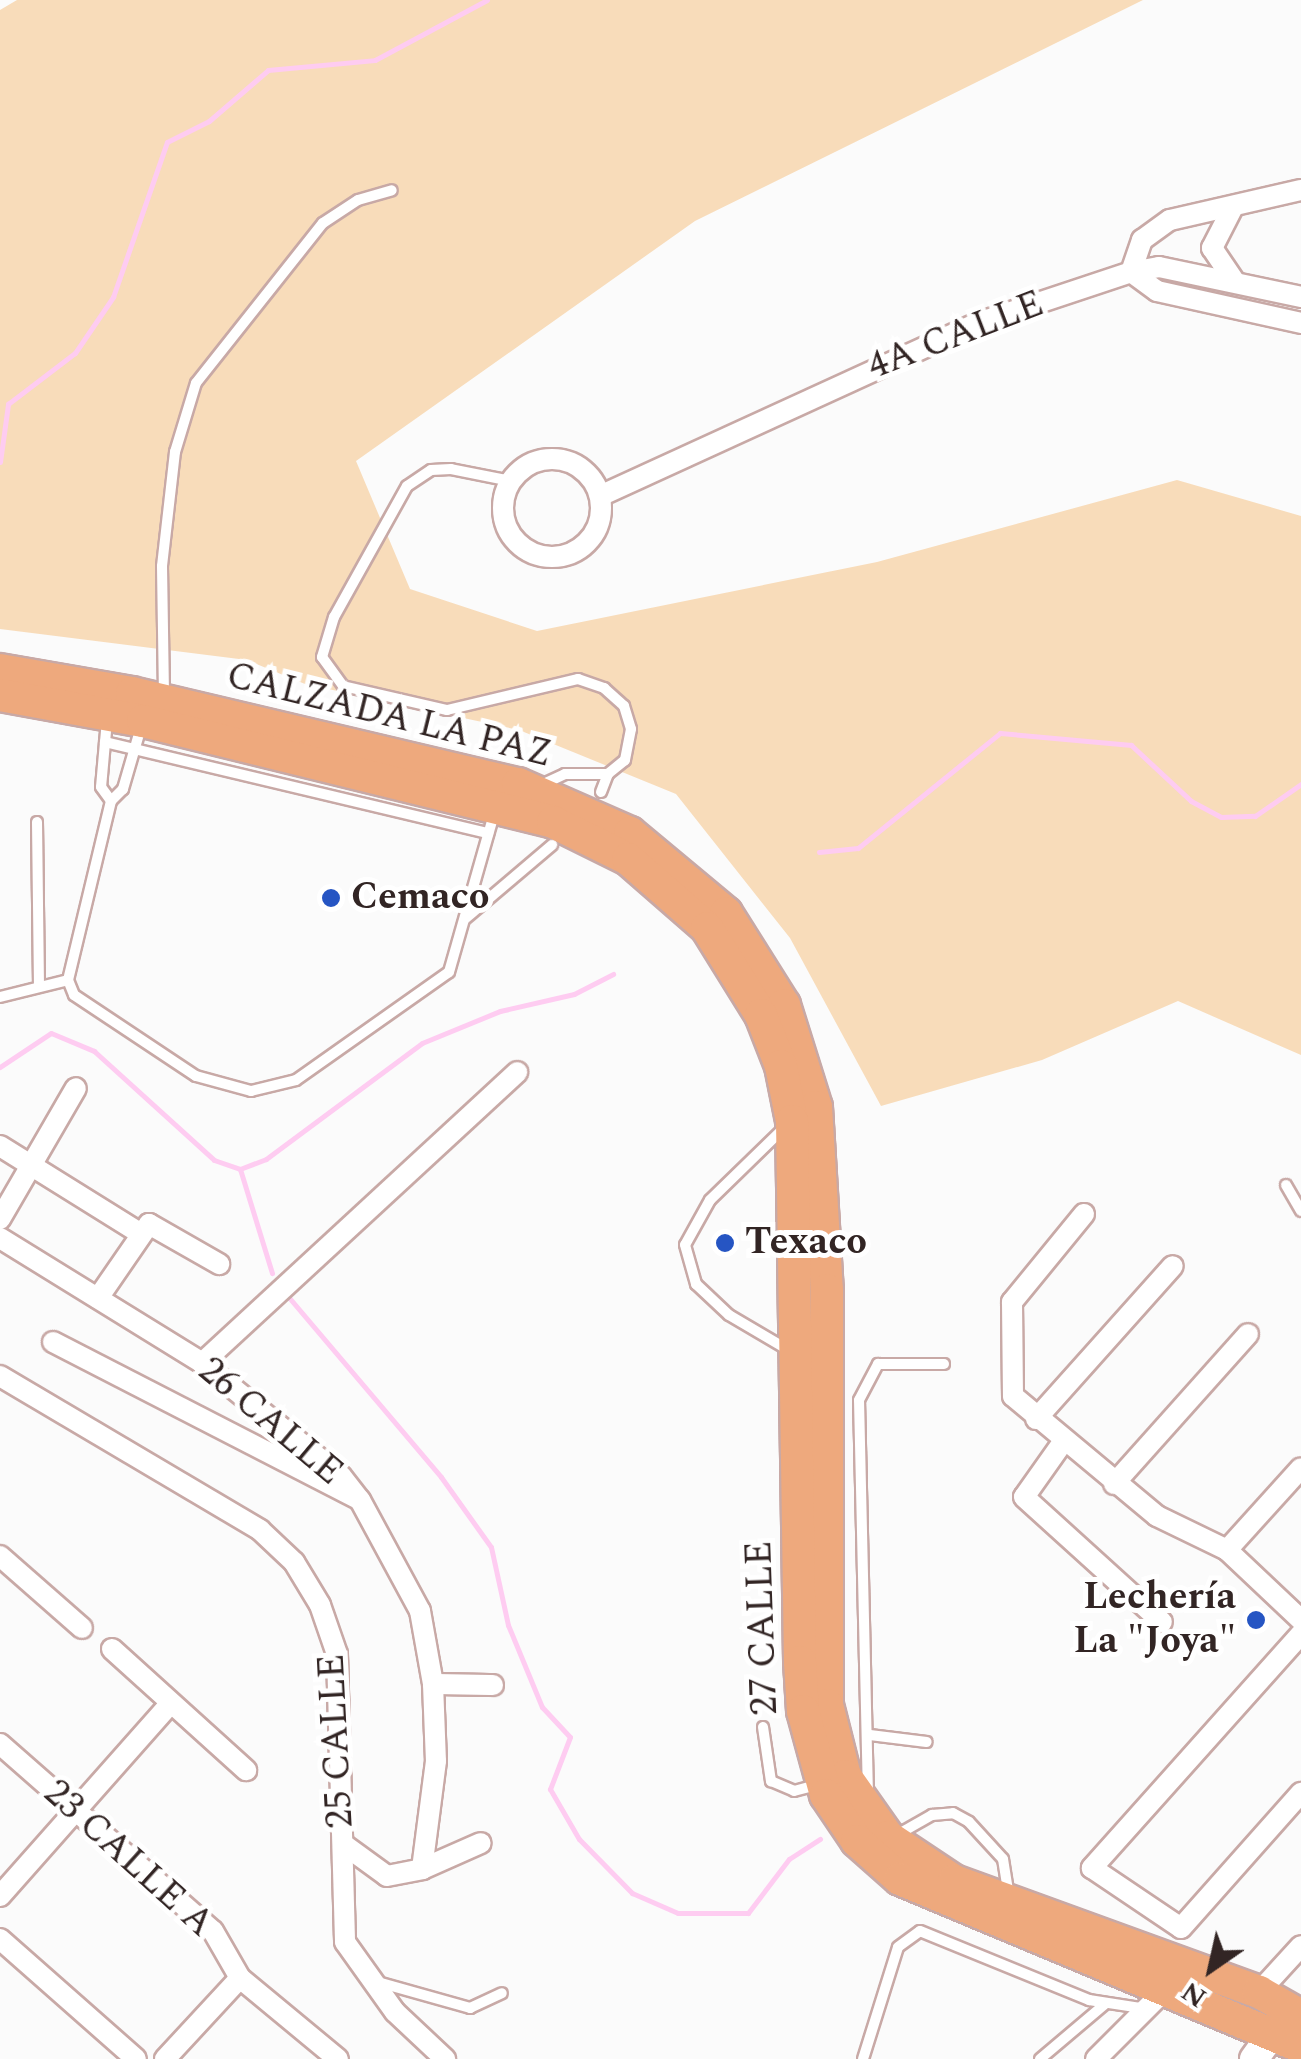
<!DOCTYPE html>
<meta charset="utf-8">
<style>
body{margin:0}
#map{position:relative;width:1301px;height:2059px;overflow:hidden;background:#fbfbfb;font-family:Spectral,serif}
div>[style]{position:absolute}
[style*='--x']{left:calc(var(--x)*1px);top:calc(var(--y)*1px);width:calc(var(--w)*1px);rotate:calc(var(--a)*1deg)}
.green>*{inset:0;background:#f8dcba}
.stream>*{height:5px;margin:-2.5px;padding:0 2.5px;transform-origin:2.5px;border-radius:2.5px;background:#feccf1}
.roads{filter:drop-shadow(2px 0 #c8a9a6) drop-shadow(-2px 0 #c8a9a6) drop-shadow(0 2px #c8a9a6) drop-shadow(0 -2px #c8a9a6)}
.lane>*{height:10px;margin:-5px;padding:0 5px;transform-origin:5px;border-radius:5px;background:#fff}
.street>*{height:20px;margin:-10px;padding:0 10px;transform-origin:10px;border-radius:10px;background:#fff}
.street>.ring{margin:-10px;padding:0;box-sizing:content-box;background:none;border:20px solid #fff;border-radius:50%}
.secondary>*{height:28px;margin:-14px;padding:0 14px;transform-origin:14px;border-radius:14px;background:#fff}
.primary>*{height:32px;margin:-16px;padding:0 16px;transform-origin:16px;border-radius:16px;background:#eea97d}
.dots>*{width:28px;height:28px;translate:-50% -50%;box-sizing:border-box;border:5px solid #fff;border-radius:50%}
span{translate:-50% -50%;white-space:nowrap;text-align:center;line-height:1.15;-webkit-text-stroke:10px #fff;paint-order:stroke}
.street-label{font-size:38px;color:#322524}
.poi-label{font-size:38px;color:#322524;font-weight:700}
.left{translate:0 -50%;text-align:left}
.right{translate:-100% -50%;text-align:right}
.north{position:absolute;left:1161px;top:1919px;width:100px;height:100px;-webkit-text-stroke:8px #fff;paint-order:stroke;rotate:214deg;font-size:28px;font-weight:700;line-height:40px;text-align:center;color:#322524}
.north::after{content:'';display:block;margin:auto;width:35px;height:45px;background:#322524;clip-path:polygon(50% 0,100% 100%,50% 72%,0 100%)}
</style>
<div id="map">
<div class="green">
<i style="clip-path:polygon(17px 0,1143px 0,695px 221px,356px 461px,410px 589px,537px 631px,877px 562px,1177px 480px,1301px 516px,1301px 1055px,1178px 1001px,1042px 1060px,881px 1106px,790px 938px,676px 794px,519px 730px,305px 684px,247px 660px,0 629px,0 10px)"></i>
</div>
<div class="stream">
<i style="--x:0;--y:462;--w:59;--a:-82.1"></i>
<i style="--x:8;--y:404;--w:84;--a:-37.3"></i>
<i style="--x:75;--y:353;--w:68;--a:-55.8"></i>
<i style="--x:113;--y:297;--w:164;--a:-70.8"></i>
<i style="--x:167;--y:142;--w:47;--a:-26.6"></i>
<i style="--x:209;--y:121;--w:78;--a:-40.8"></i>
<i style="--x:268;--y:70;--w:107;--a:-5.3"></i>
<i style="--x:375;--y:60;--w:127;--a:-28.2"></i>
<i style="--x:819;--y:852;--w:39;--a:-6"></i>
<i style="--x:858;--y:848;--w:183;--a:-39"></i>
<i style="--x:1000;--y:733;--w:132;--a:5.2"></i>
<i style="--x:1131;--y:745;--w:82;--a:43"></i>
<i style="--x:1191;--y:801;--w:34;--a:28"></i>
<i style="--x:1221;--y:817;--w:34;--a:-2"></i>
<i style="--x:1255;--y:816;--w:56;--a:-34.8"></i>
<i style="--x:0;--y:1067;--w:61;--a:-33.7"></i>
<i style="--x:51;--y:1033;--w:47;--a:22.7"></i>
<i style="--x:94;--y:1051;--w:162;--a:42.2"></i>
<i style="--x:214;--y:1160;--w:28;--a:19"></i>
<i style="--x:240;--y:1169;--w:28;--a:-21"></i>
<i style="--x:266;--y:1159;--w:194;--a:-36.6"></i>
<i style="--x:422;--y:1043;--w:84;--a:-22.3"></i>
<i style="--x:500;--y:1011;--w:76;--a:-12.9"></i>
<i style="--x:574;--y:994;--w:44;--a:-27.1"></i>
<i style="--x:240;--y:1169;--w:109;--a:72.9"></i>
<i style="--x:286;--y:1294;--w:240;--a:49.7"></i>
<i style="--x:441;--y:1477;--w:86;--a:54.5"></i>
<i style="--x:491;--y:1547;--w:80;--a:77.7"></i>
<i style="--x:508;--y:1625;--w:89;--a:67.5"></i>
<i style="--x:542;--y:1707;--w:41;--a:47"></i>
<i style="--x:570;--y:1737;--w:56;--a:111"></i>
<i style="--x:550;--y:1789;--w:58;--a:59.9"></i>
<i style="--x:579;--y:1839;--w:76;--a:45.5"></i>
<i style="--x:632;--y:1893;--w:50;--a:23.5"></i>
<i style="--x:678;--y:1913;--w:70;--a:0"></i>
<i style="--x:748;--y:1913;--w:68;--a:-52.8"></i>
<i style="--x:789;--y:1859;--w:37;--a:-33"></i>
</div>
<div class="roads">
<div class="lane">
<i style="--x:511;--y:481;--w:61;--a:-168.7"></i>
<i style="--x:451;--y:469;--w:20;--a:177"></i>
<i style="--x:431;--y:470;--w:29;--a:146"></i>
<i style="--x:407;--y:486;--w:150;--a:119.1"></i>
<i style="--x:334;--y:617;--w:42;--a:106.7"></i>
<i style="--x:322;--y:657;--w:36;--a:54"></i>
<i style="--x:343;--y:686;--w:107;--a:13"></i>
<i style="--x:447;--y:710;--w:135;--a:-13.3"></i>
<i style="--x:578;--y:679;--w:28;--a:19"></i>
<i style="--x:604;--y:688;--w:27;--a:42"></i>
<i style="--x:624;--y:706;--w:24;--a:73"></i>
<i style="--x:631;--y:729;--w:32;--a:101"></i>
<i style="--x:625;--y:760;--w:22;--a:141"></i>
<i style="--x:608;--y:774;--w:43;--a:180"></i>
<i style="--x:565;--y:774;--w:31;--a:155"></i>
<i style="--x:164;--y:694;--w:128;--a:-90.9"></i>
<i style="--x:162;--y:566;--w:115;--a:-83.5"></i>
<i style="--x:175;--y:452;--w:72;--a:-73.1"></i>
<i style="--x:196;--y:383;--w:204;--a:-51.6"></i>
<i style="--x:323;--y:223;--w:42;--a:-33.3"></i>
<i style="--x:358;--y:200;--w:35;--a:-16"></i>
<i style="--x:107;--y:720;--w:67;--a:95.1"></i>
<i style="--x:101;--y:787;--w:17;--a:54"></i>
<i style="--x:141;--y:727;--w:65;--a:106.2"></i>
<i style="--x:123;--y:789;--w:17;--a:135"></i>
<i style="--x:111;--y:801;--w:184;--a:103.5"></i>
<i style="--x:68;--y:980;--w:16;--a:68"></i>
<i style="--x:74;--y:995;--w:146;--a:33.6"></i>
<i style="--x:196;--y:1076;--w:57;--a:15.3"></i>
<i style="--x:251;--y:1091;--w:46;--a:-13.7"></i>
<i style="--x:296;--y:1080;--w:187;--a:-35.2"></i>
<i style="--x:449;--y:972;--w:168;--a:-74.1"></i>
<i style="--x:105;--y:742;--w:394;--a:13.4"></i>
<i style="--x:601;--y:792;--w:19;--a:-69"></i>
<i style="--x:37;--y:822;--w:162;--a:89.3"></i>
<i style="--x:466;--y:918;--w:113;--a:-40.3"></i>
<i style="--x:0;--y:997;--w:70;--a:-14"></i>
<i style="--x:784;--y:1128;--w:103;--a:135.8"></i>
<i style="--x:710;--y:1200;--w:51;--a:119.1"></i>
<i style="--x:685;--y:1245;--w:41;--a:74.2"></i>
<i style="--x:696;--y:1284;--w:45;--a:43.2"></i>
<i style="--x:729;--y:1315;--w:71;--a:30.5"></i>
<i style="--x:1286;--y:1185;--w:30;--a:60"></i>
<i style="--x:763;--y:1727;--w:55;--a:81.6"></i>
<i style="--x:771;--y:1781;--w:25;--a:23"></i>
<i style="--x:794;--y:1791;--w:23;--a:-15"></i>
<i style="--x:870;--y:1735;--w:57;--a:7"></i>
<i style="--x:868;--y:1796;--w:396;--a:-91.3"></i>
<i style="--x:859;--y:1400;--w:41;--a:-62.2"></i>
<i style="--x:878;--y:1364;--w:66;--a:0"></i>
<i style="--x:895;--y:1836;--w:43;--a:-29.6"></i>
<i style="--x:932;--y:1815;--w:21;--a:-5"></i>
<i style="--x:953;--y:1813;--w:18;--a:29"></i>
<i style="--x:969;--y:1822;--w:50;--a:47.4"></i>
<i style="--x:1003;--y:1859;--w:39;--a:81"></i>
<i style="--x:374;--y:1981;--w:100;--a:15.7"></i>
<i style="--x:470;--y:2008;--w:35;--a:-25"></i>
<i style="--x:863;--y:2059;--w:117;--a:-72.6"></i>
<i style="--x:898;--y:1947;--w:27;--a:-36"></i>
<i style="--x:920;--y:1931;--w:183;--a:22.2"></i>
<i style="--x:1089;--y:2000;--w:60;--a:8.7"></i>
<i style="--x:1040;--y:2059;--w:84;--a:-40.2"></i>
</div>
<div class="street">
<i style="--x:1232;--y:209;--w:44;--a:117.1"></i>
<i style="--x:1212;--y:248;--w:40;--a:56"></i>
<i style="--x:1131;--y:272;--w:34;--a:-71"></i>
<i style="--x:1142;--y:240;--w:34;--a:-36"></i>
<i style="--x:1170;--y:220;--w:134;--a:-12.9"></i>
<i style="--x:1131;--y:272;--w:32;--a:36"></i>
<i style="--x:1157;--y:291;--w:148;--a:12.5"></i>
<i class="ring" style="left:503px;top:459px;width:78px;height:78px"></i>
<i style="--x:600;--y:496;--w:413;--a:-24.6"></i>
<i style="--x:975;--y:324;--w:164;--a:-18.4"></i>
<i style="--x:1131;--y:272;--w:28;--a:-10"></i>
<i style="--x:1159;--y:267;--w:145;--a:11.9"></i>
<i style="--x:0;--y:1146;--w:165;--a:31.9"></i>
<i style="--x:1084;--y:1214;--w:114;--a:129.3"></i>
<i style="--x:1012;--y:1302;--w:94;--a:89.4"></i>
<i style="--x:1013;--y:1396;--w:187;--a:39.8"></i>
<i style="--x:1157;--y:1516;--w:78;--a:25.9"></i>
<i style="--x:1227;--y:1550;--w:102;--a:43.4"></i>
<i style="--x:0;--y:1219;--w:151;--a:-59.9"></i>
<i style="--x:0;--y:1238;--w:238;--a:31.7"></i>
<i style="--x:202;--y:1363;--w:179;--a:39.1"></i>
<i style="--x:341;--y:1476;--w:31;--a:52"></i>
<i style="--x:360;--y:1500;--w:126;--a:61.6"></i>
<i style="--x:420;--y:1611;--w:74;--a:79.9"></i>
<i style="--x:433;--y:1684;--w:77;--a:87.8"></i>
<i style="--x:436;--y:1761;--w:109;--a:97.4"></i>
<i style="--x:98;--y:1298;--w:90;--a:-55.4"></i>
<i style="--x:149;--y:1224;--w:81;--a:29.7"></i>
<i style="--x:53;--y:1342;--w:343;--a:27.2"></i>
<i style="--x:202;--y:1363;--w:429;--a:-42.7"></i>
<i style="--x:0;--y:1376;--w:302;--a:30.6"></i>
<i style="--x:260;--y:1530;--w:47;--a:43.3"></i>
<i style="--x:294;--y:1562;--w:50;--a:58.8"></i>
<i style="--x:320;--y:1605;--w:52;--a:70.9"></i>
<i style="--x:337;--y:1654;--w:288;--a:88.4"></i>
<i style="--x:345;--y:1942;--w:86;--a:54.5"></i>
<i style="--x:395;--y:2012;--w:69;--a:43.2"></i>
<i style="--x:1036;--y:1419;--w:205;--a:-48.2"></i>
<i style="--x:1063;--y:1442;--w:67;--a:125.3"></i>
<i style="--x:1024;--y:1497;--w:186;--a:42.2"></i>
<i style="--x:1114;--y:1484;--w:201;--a:-48.2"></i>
<i style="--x:1227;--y:1550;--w:110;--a:-47.9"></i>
<i style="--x:0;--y:1556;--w:109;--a:41.3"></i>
<i style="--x:1301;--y:1634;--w:314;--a:131.8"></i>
<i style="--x:1092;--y:1868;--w:107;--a:34"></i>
<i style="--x:1181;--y:1928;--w:181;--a:-48.4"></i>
<i style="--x:112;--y:1649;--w:181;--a:42.1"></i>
<i style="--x:433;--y:1684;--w:60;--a:1"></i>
<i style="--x:0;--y:1744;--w:283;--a:41.3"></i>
<i style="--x:213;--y:1931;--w:54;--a:60.1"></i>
<i style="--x:240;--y:1978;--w:127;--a:39.6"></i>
<i style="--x:343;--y:1844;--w:54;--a:36"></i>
<i style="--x:387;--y:1876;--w:36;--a:-11"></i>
<i style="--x:422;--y:1869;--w:64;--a:-23.8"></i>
<i style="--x:0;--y:1896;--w:256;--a:-48.5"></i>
<i style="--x:0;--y:1939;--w:181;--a:41.4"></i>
<i style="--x:1259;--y:1992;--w:62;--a:-47.6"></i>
<i style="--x:165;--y:2059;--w:110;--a:-47.2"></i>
<i style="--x:1096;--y:2059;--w:100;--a:-45"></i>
</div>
<div class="secondary">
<i style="--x:1254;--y:2059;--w:34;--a:-54"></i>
</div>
<div class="primary">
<i style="--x:0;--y:670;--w:134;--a:9.9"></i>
<i style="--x:132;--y:693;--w:397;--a:13.3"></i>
<i style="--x:518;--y:784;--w:122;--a:23.6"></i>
<i style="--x:630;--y:833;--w:125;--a:39.8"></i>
<i style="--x:726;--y:913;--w:109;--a:57.8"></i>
<i style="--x:784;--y:1005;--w:107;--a:72.6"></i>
<i style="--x:816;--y:1107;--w:183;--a:86.6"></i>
<i style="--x:827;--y:1290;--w:415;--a:90"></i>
<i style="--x:827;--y:1705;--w:73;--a:75.8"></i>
<i style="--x:845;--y:1776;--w:75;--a:54.8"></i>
<i style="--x:888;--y:1837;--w:79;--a:33.7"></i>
<i style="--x:954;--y:1881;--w:325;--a:20"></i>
<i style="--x:1259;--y:1992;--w:48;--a:29.7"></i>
<i style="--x:0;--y:695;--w:145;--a:10.3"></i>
<i style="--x:143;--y:721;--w:422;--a:13.8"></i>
<i style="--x:553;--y:822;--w:84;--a:26.3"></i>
<i style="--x:628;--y:859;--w:105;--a:41.1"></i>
<i style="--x:707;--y:928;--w:102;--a:58.2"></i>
<i style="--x:761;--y:1015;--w:55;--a:68.6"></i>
<i style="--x:781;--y:1066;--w:56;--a:78.7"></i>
<i style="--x:792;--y:1121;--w:541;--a:89.15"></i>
<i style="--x:800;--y:1662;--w:49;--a:86.5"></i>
<i style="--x:803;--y:1711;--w:87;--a:74.7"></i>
<i style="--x:826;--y:1795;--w:55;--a:56"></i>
<i style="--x:857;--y:1841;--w:57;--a:41.5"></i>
<i style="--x:900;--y:1879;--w:435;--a:22.7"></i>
</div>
</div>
<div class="dots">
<i style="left:331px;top:898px;background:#2655c3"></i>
<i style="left:725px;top:1243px;background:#2655c3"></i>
<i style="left:1256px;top:1620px;background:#2655c3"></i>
</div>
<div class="street-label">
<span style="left:956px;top:336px;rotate:-21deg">4A CALLE</span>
<span style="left:389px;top:716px;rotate:14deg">CALZADA LA PAZ</span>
<span style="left:270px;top:1422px;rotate:40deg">26 CALLE</span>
<span style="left:763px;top:1628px;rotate:-92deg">27 CALLE</span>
<span style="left:337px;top:1741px;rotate:-93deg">25 CALLE</span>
<span style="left:128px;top:1859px;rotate:42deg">23 CALLE A</span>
</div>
<div class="poi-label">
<span class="left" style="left:351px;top:898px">Cemaco</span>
<span class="left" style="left:745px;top:1243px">Texaco</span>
<span class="right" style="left:1236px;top:1620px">Lechería<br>La "Joya"</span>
</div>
<div class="north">N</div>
</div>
